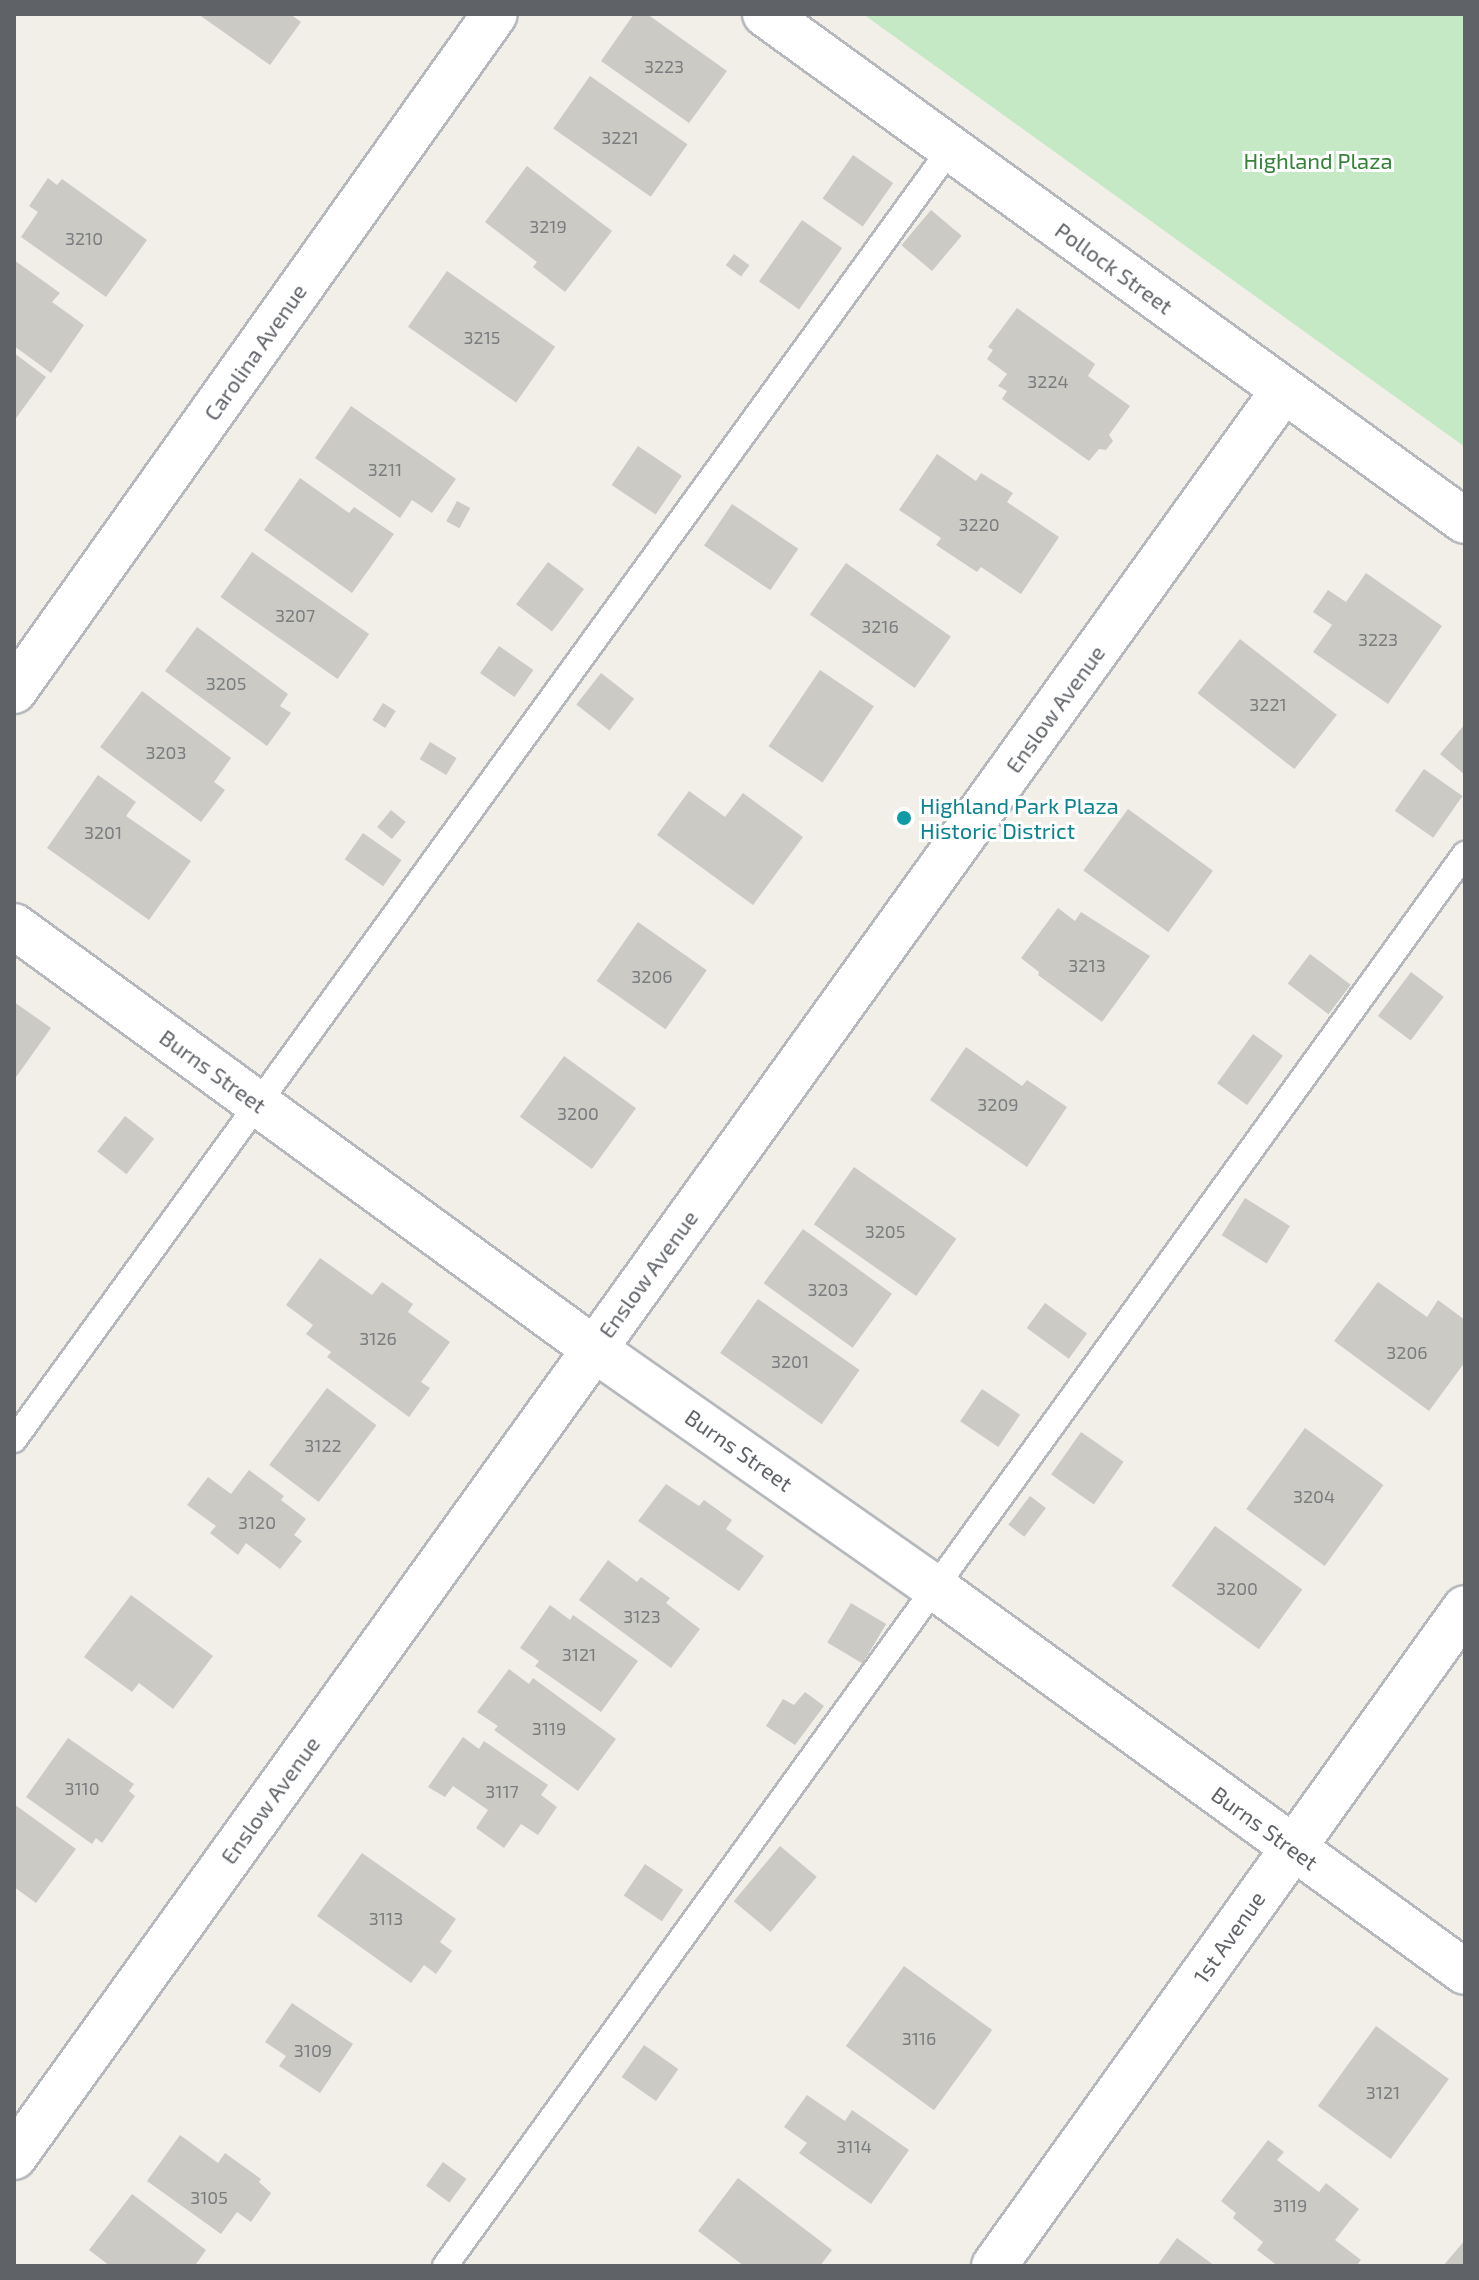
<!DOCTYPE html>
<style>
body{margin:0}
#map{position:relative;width:1479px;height:2280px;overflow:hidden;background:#f1efe8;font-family:"Exo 2",sans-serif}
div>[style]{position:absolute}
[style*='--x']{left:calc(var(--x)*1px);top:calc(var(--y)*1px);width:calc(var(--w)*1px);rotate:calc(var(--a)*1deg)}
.green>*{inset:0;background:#c5e8c5}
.building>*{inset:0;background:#cccac5;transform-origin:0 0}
.roads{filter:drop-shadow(2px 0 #b5b8bc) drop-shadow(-2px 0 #b5b8bc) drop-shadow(0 2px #b5b8bc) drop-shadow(0 -2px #b5b8bc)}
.lane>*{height:24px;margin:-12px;padding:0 12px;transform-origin:12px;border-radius:12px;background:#fff}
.street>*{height:44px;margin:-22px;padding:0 22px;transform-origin:22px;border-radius:22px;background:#fff}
.secondary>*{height:44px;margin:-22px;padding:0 22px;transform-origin:22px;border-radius:22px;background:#fff}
.dots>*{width:22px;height:22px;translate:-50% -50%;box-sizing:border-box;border:4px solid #fff;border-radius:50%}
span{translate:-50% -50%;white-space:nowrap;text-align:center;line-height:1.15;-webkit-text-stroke:6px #fff;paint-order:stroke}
.number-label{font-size:18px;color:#7a7d7f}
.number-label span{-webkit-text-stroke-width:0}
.park-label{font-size:22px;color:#348238}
.street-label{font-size:22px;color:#5f6368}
.culture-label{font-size:22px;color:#0d838f}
.left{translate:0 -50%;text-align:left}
.frame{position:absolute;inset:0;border:16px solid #5f6368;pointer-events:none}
</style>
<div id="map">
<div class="green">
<i style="clip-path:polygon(863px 14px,1465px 14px,1465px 447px)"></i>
</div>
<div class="building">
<i style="clip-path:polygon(198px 14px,290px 14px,301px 22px,270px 65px)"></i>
<i style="clip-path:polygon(634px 14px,647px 14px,727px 71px,689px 123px,601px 61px)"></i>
<i style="left:590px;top:76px;width:119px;height:64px;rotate:35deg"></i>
<i style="left:853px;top:155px;width:49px;height:53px;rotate:35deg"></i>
<i style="clip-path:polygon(527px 166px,612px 231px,565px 292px,533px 267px,537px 262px,485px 222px)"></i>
<i style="clip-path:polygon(48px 178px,57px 185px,62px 179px,147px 240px,106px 297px,21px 237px,38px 212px,29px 206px)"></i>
<i style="left:931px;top:210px;width:40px;height:46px;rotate:40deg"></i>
<i style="left:802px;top:220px;width:49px;height:75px;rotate:35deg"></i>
<i style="left:734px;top:254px;width:19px;height:14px;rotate:36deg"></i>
<i style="clip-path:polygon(14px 260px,60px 293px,52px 302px,84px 325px,51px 373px,14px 346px)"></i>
<i style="left:447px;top:271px;width:132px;height:68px;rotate:35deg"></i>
<i style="clip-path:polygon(1017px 308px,1095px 364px,1088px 376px,1130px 406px,1109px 435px,1113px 441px,1106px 450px,1099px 449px,1089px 461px,1002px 399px,1007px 391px,998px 386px,1007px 374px,987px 359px,993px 350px,988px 347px)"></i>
<i style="clip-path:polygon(14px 353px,46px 377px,14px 421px)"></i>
<i style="clip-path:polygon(351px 406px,456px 479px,432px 513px,412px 500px,400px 518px,315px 458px)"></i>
<i style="left:638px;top:446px;width:53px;height:47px;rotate:34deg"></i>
<i style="clip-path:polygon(937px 454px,976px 481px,981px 473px,1013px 493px,1007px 502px,1059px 537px,1021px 594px,981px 567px,977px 572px,936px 545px,941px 538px,899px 510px)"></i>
<i style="clip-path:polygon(300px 478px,349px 513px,354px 507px,394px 534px,352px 593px,264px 530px)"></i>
<i style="left:457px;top:501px;width:15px;height:23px;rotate:28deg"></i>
<i style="left:732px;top:504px;width:80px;height:50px;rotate:34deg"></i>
<i style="left:252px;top:552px;width:143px;height:55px;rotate:35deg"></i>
<i style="left:548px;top:562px;width:45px;height:53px;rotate:37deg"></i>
<i style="left:846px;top:563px;width:128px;height:63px;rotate:35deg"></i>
<i style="clip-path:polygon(1366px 573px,1442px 626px,1388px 704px,1313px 652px,1332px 625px,1313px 612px,1328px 590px,1346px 602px)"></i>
<i style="clip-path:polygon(197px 627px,288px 694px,280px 706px,291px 713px,267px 746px,165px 671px)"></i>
<i style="left:1240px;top:639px;width:123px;height:69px;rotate:38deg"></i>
<i style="left:499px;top:646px;width:42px;height:33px;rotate:35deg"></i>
<i style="left:820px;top:670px;width:65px;height:92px;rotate:34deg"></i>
<i style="left:601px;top:673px;width:42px;height:40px;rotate:38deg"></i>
<i style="clip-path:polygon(142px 691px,231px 758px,214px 782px,225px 790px,201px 822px,100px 747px)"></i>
<i style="left:383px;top:703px;width:15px;height:20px;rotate:32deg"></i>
<i style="clip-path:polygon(1465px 724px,1465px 775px,1440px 754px)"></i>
<i style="left:430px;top:742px;width:31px;height:20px;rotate:31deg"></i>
<i style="left:1424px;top:769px;width:47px;height:51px;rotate:35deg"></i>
<i style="clip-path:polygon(98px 775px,136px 802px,126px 816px,191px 861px,149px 920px,47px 848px)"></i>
<i style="clip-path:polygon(689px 791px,725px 817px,743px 793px,803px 837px,753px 905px,657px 835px)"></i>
<i style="left:1128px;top:809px;width:105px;height:76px;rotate:36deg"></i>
<i style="left:391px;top:810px;width:19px;height:22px;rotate:39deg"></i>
<i style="left:363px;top:833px;width:47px;height:32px;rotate:35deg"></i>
<i style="clip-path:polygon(1058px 908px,1075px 921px,1081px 912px,1150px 956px,1102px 1022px,1038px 975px,1039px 972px,1021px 958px)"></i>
<i style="left:638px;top:922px;width:84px;height:72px;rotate:35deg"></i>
<i style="left:1310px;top:954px;width:51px;height:37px;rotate:37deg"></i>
<i style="left:1411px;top:972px;width:41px;height:55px;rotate:37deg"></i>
<i style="clip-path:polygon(14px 1002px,51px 1028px,14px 1080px)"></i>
<i style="left:1253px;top:1034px;width:37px;height:61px;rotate:36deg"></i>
<i style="clip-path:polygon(966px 1047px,1022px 1086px,1027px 1080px,1067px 1107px,1027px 1167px,930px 1100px)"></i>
<i style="left:564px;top:1056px;width:89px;height:75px;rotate:36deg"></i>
<i style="left:125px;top:1116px;width:37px;height:45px;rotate:38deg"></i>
<i style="left:854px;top:1167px;width:125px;height:70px;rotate:35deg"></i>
<i style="left:1245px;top:1198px;width:53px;height:44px;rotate:32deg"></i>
<i style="left:803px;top:1229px;width:110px;height:67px;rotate:36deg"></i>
<i style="clip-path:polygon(320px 1258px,372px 1295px,382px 1282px,413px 1304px,408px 1312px,450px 1342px,421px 1382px,430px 1388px,409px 1417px,327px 1357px,331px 1352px,306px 1334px,313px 1325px,286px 1305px)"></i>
<i style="clip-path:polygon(1378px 1282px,1427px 1317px,1438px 1300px,1465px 1320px,1465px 1362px,1429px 1411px,1334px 1341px)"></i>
<i style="left:758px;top:1299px;width:124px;height:66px;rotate:35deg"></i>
<i style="left:1045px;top:1303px;width:52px;height:31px;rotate:36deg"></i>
<i style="left:327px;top:1388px;width:62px;height:96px;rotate:37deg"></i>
<i style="left:982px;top:1389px;width:46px;height:39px;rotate:34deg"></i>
<i style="left:1305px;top:1428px;width:97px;height:100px;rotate:36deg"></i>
<i style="left:1081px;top:1432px;width:52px;height:52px;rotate:35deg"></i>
<i style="clip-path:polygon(249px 1470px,284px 1496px,281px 1500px,306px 1519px,294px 1535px,302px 1541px,280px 1569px,246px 1543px,238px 1555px,210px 1533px,216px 1526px,187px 1505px,208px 1477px,231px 1494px)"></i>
<i style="clip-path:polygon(666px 1484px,699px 1506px,704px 1500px,732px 1520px,726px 1529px,764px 1556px,739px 1591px,638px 1521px)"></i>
<i style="left:1030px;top:1496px;width:20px;height:36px;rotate:37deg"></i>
<i style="left:1215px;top:1526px;width:108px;height:74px;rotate:36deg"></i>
<i style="clip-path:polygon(608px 1560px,637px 1582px,641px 1577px,670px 1598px,666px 1603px,700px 1629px,671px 1668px,579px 1600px)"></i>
<i style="clip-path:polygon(131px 1595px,213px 1656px,173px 1709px,139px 1683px,132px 1692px,84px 1657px)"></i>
<i style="left:851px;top:1603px;width:41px;height:46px;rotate:31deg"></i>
<i style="clip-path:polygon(550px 1605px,570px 1620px,573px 1615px,638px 1661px,601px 1712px,535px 1666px,539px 1661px,520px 1648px)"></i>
<i style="clip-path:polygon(509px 1669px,529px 1684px,533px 1678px,616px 1739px,578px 1791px,494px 1730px,498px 1726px,477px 1712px)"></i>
<i style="clip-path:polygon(805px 1692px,824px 1706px,795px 1745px,766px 1726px,783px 1699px,794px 1705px)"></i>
<i style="clip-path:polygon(463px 1737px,479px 1749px,484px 1741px,548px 1785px,541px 1795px,557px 1807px,538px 1835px,521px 1824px,504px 1848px,476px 1828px,488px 1810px,453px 1786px,445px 1797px,428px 1787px)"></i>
<i style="clip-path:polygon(68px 1738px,134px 1784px,129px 1791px,135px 1796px,102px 1843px,96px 1838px,92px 1844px,26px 1797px)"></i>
<i style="clip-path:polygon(14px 1804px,76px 1849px,36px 1903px,14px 1887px)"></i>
<i style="left:780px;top:1846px;width:48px;height:72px;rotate:40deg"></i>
<i style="clip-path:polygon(362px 1853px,456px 1919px,440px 1942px,452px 1951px,436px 1974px,424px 1965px,411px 1983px,317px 1916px)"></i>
<i style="left:645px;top:1864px;width:46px;height:38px;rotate:34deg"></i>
<i style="left:904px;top:1966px;width:109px;height:99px;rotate:36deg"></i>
<i style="clip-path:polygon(292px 2003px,353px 2044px,320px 2093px,279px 2066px,286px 2056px,265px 2042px)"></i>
<i style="left:1376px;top:2026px;width:90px;height:99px;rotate:36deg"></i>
<i style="left:644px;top:2045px;width:42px;height:39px;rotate:35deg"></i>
<i style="clip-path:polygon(807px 2095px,845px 2121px,852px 2110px,909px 2150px,871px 2204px,799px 2153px,807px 2143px,784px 2127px)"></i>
<i style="clip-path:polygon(180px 2135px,218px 2163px,225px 2153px,261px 2179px,259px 2182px,271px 2193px,251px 2222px,237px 2212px,221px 2234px,147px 2181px)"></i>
<i style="clip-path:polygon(1268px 2140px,1284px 2152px,1277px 2160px,1319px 2192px,1326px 2183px,1359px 2209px,1335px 2240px,1361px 2260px,1356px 2266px,1278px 2266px,1257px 2250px,1263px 2242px,1233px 2218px,1236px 2213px,1221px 2201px)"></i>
<i style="left:443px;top:2162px;width:29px;height:29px;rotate:36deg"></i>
<i style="clip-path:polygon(738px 2178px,832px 2250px,820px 2266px,744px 2266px,698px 2231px)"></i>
<i style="clip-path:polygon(132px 2194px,206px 2250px,196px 2264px,199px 2266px,110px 2266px,89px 2250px)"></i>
<i style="clip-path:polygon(1177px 2238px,1215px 2266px,1157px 2266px)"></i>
<i style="clip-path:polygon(1465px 2240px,1465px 2266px,1443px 2266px)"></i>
</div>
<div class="roads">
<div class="lane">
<i style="--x:14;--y:1440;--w:1596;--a:-54.05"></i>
<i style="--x:445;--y:2266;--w:1742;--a:-54.16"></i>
</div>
<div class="street">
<i style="--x:765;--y:14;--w:864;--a:35.92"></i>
<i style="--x:14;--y:926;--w:718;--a:36.1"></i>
<i style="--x:594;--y:1349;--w:419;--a:35"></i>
<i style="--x:937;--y:1589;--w:652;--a:35.96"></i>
<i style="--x:14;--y:2157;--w:2175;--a:-54.3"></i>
<i style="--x:994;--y:2266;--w:809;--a:-54.4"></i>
</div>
<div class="secondary">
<i style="--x:14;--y:691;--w:830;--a:-54.61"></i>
</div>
</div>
<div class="dots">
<i style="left:904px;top:818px;background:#0f9aa8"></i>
</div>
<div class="number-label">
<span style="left:664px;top:66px">3223</span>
<span style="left:620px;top:137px">3221</span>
<span style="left:548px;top:226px">3219</span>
<span style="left:84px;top:238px">3210</span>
<span style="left:482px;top:337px">3215</span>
<span style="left:1048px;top:381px">3224</span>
<span style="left:385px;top:469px">3211</span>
<span style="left:979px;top:524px">3220</span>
<span style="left:295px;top:615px">3207</span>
<span style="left:880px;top:626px">3216</span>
<span style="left:1378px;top:639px">3223</span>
<span style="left:226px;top:683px">3205</span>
<span style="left:1268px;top:704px">3221</span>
<span style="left:166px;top:752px">3203</span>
<span style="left:103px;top:832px">3201</span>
<span style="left:1087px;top:965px">3213</span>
<span style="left:652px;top:976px">3206</span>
<span style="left:998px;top:1104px">3209</span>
<span style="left:578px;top:1113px">3200</span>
<span style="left:885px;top:1231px">3205</span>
<span style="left:828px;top:1289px">3203</span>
<span style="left:378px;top:1338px">3126</span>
<span style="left:1407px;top:1352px">3206</span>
<span style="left:790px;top:1361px">3201</span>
<span style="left:323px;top:1445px">3122</span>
<span style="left:1314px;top:1496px">3204</span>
<span style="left:257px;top:1522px">3120</span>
<span style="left:1237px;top:1588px">3200</span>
<span style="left:642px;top:1616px">3123</span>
<span style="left:579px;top:1654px">3121</span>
<span style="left:549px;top:1728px">3119</span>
<span style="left:82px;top:1788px">3110</span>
<span style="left:502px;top:1791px">3117</span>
<span style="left:386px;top:1918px">3113</span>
<span style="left:919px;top:2038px">3116</span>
<span style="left:313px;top:2050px">3109</span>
<span style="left:1383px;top:2092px">3121</span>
<span style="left:854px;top:2146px">3114</span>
<span style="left:209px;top:2197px">3105</span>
<span style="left:1290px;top:2205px">3119</span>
</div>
<div class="park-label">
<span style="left:1318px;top:161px">Highland Plaza</span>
</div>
<div class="street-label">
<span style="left:1114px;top:268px;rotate:36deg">Pollock Street</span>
<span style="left:255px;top:352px;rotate:-55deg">Carolina Avenue</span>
<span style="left:1055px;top:709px;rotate:-54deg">Enslow Avenue</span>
<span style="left:213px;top:1071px;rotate:36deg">Burns Street</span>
<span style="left:648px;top:1274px;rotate:-54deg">Enslow Avenue</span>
<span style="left:739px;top:1450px;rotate:35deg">Burns Street</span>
<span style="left:270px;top:1800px;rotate:-54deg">Enslow Avenue</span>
<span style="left:1265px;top:1828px;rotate:36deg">Burns Street</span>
<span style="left:1229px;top:1937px;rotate:-55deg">1st Avenue</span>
</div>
<div class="culture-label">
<span class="left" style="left:920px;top:818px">Highland Park Plaza<br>Historic District</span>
</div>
<div class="frame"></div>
</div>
